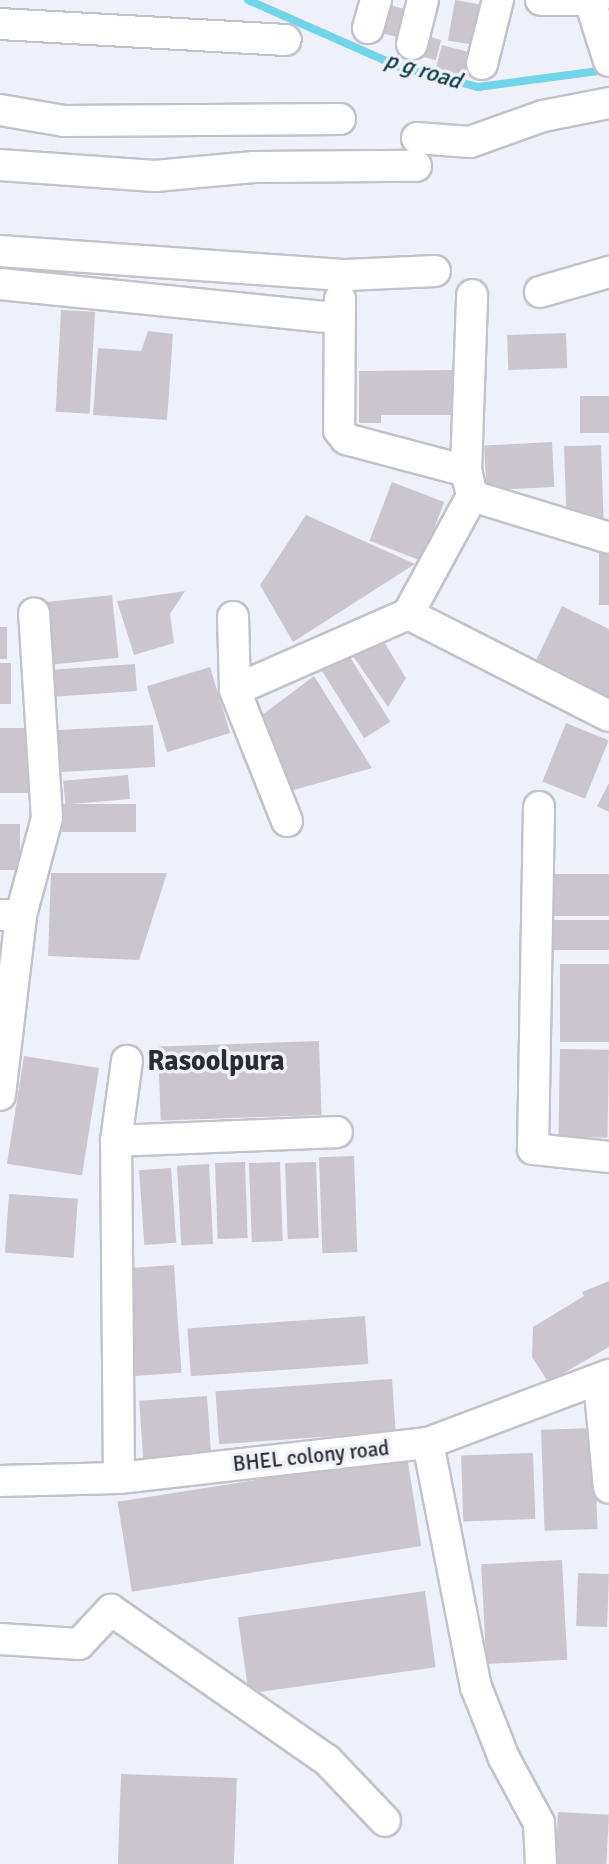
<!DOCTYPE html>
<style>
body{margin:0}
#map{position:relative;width:609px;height:1864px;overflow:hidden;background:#eff1fa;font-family:Signika,sans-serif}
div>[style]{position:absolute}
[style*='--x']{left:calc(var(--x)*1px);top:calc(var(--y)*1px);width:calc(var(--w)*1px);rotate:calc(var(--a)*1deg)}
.stream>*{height:8px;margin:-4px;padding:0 4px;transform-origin:4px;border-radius:4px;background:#71d5e9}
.building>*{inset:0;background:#cbc6ce;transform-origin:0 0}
.roads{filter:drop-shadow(2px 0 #c1c2ca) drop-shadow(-2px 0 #c1c2ca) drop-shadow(0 2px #c1c2ca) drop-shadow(0 -2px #c1c2ca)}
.minor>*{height:30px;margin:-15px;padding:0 15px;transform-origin:15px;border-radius:15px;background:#fff}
span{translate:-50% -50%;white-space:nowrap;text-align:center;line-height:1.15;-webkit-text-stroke:7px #eff1fa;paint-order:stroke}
.street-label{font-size:21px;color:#2c2d30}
.water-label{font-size:23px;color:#0a3a43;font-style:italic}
.district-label{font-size:28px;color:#2c2d30;font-weight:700}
</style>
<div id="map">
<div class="stream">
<i style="--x:248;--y:0;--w:166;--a:23.8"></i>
<i style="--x:400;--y:67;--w:81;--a:14.4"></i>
<i style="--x:478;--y:87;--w:129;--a:-7.6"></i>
</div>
<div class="building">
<i style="left:455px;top:0;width:35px;height:41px;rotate:10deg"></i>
<i style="left:381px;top:3px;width:32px;height:29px;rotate:14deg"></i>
<i style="left:419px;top:34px;width:23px;height:21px;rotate:15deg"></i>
<i style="left:442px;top:45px;width:31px;height:25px;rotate:15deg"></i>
<i style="left:61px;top:310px;width:34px;height:102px;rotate:3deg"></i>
<i style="clip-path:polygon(148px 331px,173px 334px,167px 420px,93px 415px,98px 348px,141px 351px)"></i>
<i style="left:566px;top:333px;width:35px;height:59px;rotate:88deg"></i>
<i style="clip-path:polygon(454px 370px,454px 415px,381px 415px,381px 423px,359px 423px,359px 371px)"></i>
<i style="left:609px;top:396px;width:37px;height:29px;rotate:90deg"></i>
<i style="left:552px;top:442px;width:45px;height:68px;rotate:87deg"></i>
<i style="left:601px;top:445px;width:79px;height:37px;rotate:88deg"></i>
<i style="left:392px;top:482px;width:56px;height:63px;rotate:21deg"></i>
<i style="clip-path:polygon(306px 515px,415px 564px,293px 642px,260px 585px)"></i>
<i style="left:599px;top:551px;width:10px;height:54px"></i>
<i style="clip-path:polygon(185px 591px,170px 614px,174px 643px,134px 655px,117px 601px)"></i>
<i style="left:112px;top:595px;width:63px;height:73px;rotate:84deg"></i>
<i style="clip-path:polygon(562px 606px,609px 629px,609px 706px,532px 669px)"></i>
<i style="left:0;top:627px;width:7px;height:32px"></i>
<i style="clip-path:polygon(381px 637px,406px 678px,388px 707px,353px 656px)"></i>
<i style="left:348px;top:654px;width:80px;height:31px;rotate:58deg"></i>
<i style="left:0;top:663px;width:11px;height:41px"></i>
<i style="left:135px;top:664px;width:27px;height:91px;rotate:86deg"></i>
<i style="left:210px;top:667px;width:69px;height:66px;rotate:73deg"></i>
<i style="clip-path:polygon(314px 676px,372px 768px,283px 793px,250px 724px)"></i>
<i style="left:566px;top:723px;width:46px;height:63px;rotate:22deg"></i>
<i style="left:153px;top:725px;width:42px;height:95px;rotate:87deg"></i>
<i style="left:0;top:728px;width:28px;height:65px"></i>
<i style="left:128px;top:775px;width:24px;height:65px;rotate:85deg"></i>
<i style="clip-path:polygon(609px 783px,609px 812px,597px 806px)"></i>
<i style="left:136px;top:804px;width:28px;height:79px;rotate:90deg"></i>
<i style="left:0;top:824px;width:20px;height:46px"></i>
<i style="clip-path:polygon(51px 873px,167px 873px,139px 960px,48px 956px)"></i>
<i style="left:609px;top:874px;width:42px;height:59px;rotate:90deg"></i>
<i style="left:609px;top:920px;width:30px;height:59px;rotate:90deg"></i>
<i style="left:609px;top:964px;width:78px;height:49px;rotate:90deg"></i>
<i style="left:319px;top:1041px;width:74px;height:161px;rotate:88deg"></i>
<i style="left:560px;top:1049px;width:49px;height:88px;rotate:1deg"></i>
<i style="left:24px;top:1056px;width:76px;height:109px;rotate:9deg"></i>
<i style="left:354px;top:1156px;width:96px;height:35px;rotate:88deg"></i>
<i style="left:245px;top:1162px;width:76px;height:30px;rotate:88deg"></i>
<i style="left:280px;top:1162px;width:79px;height:31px;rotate:88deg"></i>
<i style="left:316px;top:1162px;width:76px;height:31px;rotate:88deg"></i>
<i style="left:209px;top:1164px;width:80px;height:32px;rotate:87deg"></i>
<i style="left:171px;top:1168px;width:75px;height:32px;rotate:86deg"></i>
<i style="left:9px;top:1194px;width:69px;height:59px;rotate:4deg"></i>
<i style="left:174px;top:1265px;width:108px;height:47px;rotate:86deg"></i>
<i style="clip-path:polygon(609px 1281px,609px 1347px,548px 1382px,532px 1357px,533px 1327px,584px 1296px,582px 1292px)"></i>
<i style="left:365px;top:1316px;width:48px;height:178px;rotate:86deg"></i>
<i style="left:392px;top:1379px;width:53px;height:177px;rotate:86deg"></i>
<i style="left:207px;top:1396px;width:66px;height:68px;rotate:86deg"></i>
<i style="left:594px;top:1428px;width:101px;height:53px;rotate:88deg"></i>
<i style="left:533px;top:1453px;width:66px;height:72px;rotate:88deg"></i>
<i style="left:407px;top:1456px;width:91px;height:293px;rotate:81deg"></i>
<i style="left:562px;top:1560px;width:100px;height:81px;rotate:87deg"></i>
<i style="left:578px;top:1573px;width:31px;height:53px;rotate:2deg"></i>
<i style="left:425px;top:1591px;width:77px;height:189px;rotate:82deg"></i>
<i style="left:121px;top:1774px;width:116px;height:90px;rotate:2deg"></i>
<i style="left:558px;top:1812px;width:51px;height:52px;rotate:3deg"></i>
</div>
<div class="roads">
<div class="minor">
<i style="--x:541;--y:0;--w:55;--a:0"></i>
<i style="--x:590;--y:1;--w:63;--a:72.4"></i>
<i style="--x:0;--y:24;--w:286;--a:3.2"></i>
<i style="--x:368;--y:28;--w:29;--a:-74"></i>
<i style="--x:412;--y:44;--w:45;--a:-76"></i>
<i style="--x:482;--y:64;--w:66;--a:-76"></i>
<i style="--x:0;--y:110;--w:65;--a:9.8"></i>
<i style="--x:64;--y:121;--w:276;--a:-0.4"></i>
<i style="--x:417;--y:138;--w:53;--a:4.3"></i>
<i style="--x:470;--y:142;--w:77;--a:-19.6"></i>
<i style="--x:543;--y:116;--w:67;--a:-11.1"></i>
<i style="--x:0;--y:165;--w:155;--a:4.1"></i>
<i style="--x:155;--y:176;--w:99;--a:-5.2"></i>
<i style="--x:254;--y:167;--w:162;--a:-0.4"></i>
<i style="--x:0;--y:251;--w:347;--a:4"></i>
<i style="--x:346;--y:275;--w:89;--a:-2.6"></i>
<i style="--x:0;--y:284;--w:338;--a:5.8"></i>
<i style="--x:540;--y:292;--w:72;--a:-16.2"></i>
<i style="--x:340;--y:299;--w:131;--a:90.4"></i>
<i style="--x:339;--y:430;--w:11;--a:52"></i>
<i style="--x:346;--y:439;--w:124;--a:14.9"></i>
<i style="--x:472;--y:496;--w:143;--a:17"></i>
<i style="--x:408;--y:614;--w:225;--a:26.9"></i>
<i style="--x:233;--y:617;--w:73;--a:88.4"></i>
<i style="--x:539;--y:807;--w:342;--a:91"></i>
<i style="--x:533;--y:1149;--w:76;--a:6"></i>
<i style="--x:287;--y:821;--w:141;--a:-111.7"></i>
<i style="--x:235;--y:690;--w:189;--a:-23.7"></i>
<i style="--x:408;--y:614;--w:134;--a:-61.5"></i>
<i style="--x:472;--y:496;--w:26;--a:-103"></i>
<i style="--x:466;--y:471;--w:176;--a:-88"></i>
<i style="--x:0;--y:915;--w:21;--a:0"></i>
<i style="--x:21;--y:915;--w:100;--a:-75"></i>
<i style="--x:47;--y:818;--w:205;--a:-93.6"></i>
<i style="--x:0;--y:1095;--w:181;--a:-83.3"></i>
<i style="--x:116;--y:1141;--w:221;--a:-2.3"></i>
<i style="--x:599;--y:1381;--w:107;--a:84.7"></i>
<i style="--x:428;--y:1443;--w:249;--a:78.9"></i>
<i style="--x:476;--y:1687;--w:76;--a:68.5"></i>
<i style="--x:504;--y:1758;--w:74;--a:61.7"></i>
<i style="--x:539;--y:1823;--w:41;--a:87.2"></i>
<i style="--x:119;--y:1478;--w:337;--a:-90.5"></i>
<i style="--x:116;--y:1141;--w:81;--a:-82.2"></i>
<i style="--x:0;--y:1481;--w:119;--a:-1.4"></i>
<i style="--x:119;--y:1478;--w:311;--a:-6.5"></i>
<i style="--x:428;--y:1443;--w:193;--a:-20.6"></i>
<i style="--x:0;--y:1639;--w:79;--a:3.6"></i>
<i style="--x:79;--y:1644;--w:47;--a:-46.7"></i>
<i style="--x:111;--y:1610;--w:263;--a:34.8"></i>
<i style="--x:327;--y:1760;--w:84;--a:46.4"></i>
</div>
</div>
<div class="street-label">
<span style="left:311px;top:1456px;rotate:-6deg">BHEL colony road</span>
</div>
<div class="water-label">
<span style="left:423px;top:71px;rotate:17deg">p g road</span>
</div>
<div class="district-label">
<span style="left:216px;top:1061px">Rasoolpura</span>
</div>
</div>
